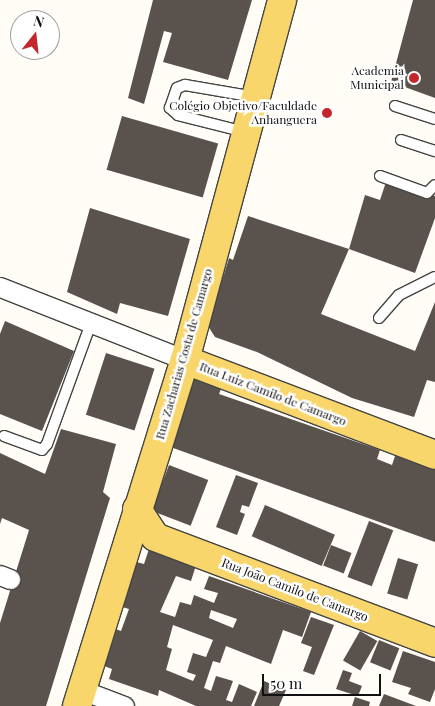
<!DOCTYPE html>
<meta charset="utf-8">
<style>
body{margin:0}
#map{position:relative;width:435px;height:706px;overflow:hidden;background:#fffdf5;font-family:"Playfair Display",serif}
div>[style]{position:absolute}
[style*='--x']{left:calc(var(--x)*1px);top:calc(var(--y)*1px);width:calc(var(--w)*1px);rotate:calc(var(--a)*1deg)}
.building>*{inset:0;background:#5a524d;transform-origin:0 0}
.roads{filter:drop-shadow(1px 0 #444) drop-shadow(-1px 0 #444) drop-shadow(0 1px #444) drop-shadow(0 -1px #444)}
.service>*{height:10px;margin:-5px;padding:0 5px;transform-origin:5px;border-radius:5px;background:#fff}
.minor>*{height:19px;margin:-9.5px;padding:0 9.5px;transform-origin:9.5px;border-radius:9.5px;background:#fff}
.primary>*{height:28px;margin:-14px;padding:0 14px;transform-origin:14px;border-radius:14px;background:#f9d66b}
.dots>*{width:14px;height:14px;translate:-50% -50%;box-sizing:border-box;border:2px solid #fff;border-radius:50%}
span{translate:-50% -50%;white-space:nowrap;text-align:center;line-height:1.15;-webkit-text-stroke:5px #fff;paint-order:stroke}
.poi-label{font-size:12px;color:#111}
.right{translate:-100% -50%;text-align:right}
.street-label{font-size:12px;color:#111}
.north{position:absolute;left:10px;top:10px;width:50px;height:50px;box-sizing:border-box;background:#fff;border:1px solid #a0a0a0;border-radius:50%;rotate:16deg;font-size:14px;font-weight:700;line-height:20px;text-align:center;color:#111}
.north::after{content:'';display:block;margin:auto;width:18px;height:22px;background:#c4262e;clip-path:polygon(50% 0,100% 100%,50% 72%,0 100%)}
.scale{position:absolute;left:262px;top:674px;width:119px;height:22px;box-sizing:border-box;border:2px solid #111;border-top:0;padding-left:6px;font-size:15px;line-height:18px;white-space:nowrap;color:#111;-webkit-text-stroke:4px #fff;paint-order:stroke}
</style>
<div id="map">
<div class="building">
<i style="clip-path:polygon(153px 0,252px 0,228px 80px,163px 62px,172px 33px,164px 31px,144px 104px,128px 98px)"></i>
<i style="clip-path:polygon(413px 0,435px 0,435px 98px,391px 82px)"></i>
<i style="left:122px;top:116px;width:100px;height:56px;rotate:16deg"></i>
<i style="clip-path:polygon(387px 179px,435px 196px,435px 218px,415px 273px,349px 249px,365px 195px,380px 200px)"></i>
<i style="clip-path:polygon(90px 208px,190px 239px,168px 316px,120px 303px,117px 314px,67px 292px)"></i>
<i style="clip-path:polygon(248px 216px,349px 249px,321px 314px,415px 351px,435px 302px,435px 382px,427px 380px,414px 417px,352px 398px,257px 352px,215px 337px,208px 326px,229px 258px,233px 260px)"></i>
<i style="clip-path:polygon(5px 321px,74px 351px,42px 431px,0 414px,0 334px)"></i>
<i style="left:106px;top:353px;width:51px;height:65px;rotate:18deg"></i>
<i style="clip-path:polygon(186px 377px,224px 382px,219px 394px,380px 450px,377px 459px,392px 465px,396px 453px,435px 468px,435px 542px,162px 444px)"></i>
<i style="clip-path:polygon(61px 429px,116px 444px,103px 492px,110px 498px,46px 706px,0 706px,0 623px,29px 530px,2px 518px,0 524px,0 453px,45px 474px)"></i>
<i style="left:169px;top:465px;width:42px;height:49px;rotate:21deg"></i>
<i style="clip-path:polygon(236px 475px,258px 483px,249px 507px,242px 505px,240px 512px,245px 514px,237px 535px,216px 527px)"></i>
<i style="left:265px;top:505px;width:76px;height:34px;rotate:23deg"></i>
<i style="left:369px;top:521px;width:26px;height:60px;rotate:21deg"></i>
<i style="clip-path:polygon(evenodd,151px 543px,198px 559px,191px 581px,176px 576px,160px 612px,175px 617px,180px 602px,191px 605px,194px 595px,214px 603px,218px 593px,204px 589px,209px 576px,311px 612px,302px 637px,283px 630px,271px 664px,226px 646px,220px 663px,213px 661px,204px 688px,211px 691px,216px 676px,233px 681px,226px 700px,232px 702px,239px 684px,257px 692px,251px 706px,196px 706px,159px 690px,158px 696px,109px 679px,112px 669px,99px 664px,110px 627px,121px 631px,129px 609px,119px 606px,129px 560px,144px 564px,151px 543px,211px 610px,237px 619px,233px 628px,209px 618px,211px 610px,151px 543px,173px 625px,213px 640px,206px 657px,193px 653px,187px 672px,196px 675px,193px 681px,166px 670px,172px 649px,167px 647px,173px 625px)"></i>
<i style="left:331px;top:545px;width:22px;height:22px;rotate:21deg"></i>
<i style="left:398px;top:558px;width:21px;height:37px;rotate:17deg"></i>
<i style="clip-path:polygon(311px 617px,334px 625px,314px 675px,303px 671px,312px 647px,301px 643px)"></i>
<i style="left:360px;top:631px;width:20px;height:34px;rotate:30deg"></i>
<i style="left:379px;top:640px;width:22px;height:24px;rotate:22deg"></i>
<i style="clip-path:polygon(403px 651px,435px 662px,435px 689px,430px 702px,408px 694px,411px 688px,392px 682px)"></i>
<i style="clip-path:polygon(343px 670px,352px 673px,349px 681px,362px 686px,358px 696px,336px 689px)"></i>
<i style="clip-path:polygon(264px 681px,286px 690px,279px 706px,254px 706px)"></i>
<i style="clip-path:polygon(384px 694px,416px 706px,379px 706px)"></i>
<i style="clip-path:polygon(355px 697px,370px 702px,369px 706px,352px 706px)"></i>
</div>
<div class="roads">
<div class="service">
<i style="--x:395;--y:106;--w:42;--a:18"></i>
<i style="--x:245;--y:132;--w:69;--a:-165.8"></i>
<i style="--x:178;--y:115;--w:11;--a:-139"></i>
<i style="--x:170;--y:108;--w:21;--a:-71"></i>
<i style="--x:177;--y:88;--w:9;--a:-21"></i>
<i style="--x:185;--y:85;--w:71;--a:9.7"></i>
<i style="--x:401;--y:140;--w:36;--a:18"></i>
<i style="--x:380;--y:176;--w:50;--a:19.9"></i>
<i style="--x:427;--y:193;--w:11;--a:-45"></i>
<i style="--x:379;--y:318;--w:30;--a:-49"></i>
<i style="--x:399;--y:295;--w:40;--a:-26.6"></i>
<i style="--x:4;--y:436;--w:40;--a:20.2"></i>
<i style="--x:42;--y:450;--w:8;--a:-50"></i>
<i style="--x:47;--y:444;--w:129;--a:-70"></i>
</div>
<div class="minor">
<i style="--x:0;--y:287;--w:199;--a:21.5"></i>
<i style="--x:0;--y:575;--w:11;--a:22"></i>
<i style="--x:82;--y:690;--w:45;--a:20.9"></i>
</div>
<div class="primary">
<i style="--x:185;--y:360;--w:267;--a:20.8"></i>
<i style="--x:137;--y:509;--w:33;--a:57"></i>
<i style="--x:155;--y:537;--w:299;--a:20.7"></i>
<i style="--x:77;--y:706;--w:362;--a:-72.7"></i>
<i style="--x:185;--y:360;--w:373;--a:-74.9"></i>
</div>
</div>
<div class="dots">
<i style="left:414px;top:78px;background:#c4262e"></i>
<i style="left:327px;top:113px;background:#c4262e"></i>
</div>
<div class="poi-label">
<span class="right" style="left:404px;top:78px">Academia<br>Municipal</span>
<span class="right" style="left:317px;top:113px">Colégio Objetivo/Faculdade<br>Anhanguera</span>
</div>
<div class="street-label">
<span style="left:184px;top:354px;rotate:-74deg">Rua Zacharias Costa de Camargo</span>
<span style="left:273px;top:394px;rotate:21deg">Rua Luiz Camilo de Camargo</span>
<span style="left:295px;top:590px;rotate:21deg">Rua João Camilo de Camargo</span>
</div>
<div class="north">N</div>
<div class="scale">50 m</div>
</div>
